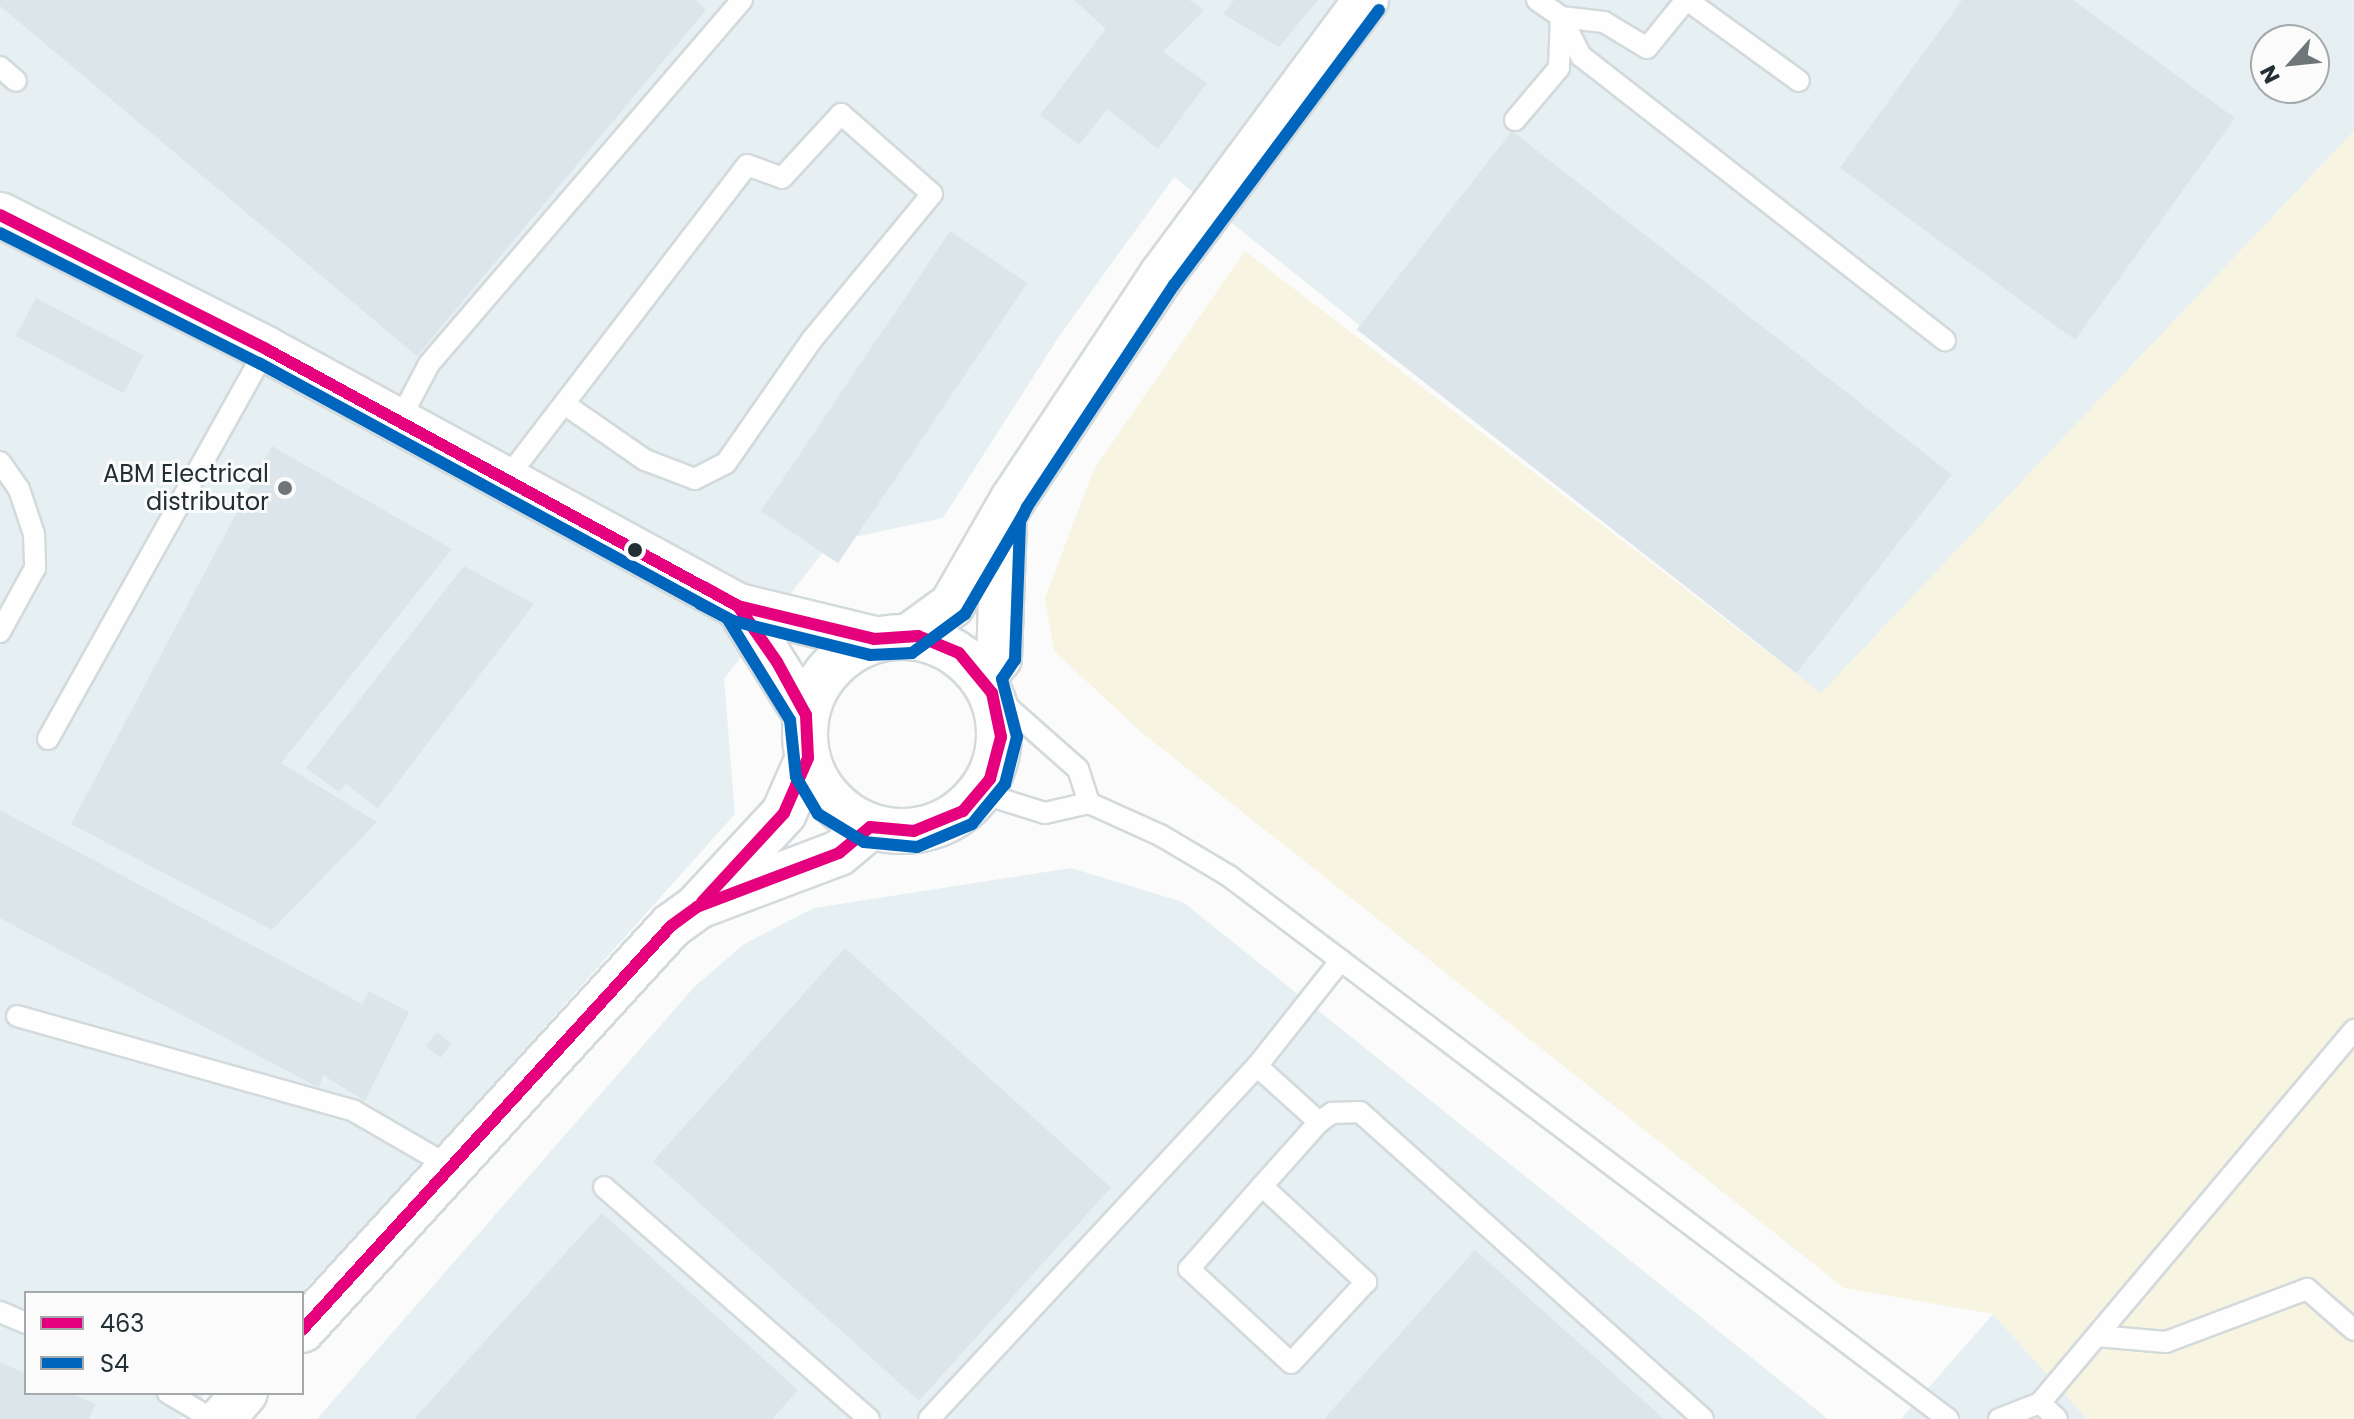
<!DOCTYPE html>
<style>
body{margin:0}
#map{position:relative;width:2354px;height:1419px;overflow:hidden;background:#fbfbfb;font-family:Poppins,sans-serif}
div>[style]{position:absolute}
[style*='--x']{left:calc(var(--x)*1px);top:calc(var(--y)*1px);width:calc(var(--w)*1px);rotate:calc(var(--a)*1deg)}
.built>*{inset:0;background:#e6f0f3}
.green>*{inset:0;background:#f7f4e2}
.building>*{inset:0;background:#dce5e9;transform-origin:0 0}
.roads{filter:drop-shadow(2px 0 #d3dadc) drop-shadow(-2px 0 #d3dadc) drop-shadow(0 2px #d3dadc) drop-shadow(0 -2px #d3dadc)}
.service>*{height:20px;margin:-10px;padding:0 10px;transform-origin:10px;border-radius:10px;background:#fefefe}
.tertiary>*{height:44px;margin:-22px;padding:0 22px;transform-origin:22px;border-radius:22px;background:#fefefe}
.secondary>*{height:44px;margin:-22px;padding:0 22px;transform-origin:22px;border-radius:22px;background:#fefefe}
.secondary>.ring{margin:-22px;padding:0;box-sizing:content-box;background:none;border:44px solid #fefefe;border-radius:50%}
.bus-1>*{height:12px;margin:-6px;padding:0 6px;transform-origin:6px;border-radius:6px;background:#e5007d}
.bus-2>*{height:12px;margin:-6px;padding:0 6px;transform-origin:6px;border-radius:6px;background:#0065bd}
.dots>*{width:22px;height:22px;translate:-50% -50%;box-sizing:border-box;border:4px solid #fbfbfb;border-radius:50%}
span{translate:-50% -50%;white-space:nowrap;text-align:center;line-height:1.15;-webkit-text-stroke:6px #fbfbfb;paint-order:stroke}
.poi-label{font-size:24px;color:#222f34}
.right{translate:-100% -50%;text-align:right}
.legend{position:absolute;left:24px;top:1291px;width:280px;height:104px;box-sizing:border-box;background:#fbfbfb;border:2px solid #a4a9ab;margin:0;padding:10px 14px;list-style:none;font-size:24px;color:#222f34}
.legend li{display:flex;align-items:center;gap:16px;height:40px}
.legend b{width:40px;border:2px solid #a4a9ab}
.north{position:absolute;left:2250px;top:24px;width:80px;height:80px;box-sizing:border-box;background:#fbfbfb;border:2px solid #a4a9ab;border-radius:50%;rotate:243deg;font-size:22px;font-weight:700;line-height:32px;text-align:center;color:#222f34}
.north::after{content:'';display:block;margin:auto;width:28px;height:36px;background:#6e767a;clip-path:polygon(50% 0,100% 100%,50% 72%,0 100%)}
</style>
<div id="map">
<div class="built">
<i style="clip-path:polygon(evenodd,0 0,2354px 0,2354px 131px,1821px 694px,1174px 177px,1060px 335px,943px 518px,831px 542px,724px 679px,735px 814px,389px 1201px,301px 1293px,26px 1293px,26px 1393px,206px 1393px,181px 1419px,0 1419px,0 0,2266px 40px,2314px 40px,2314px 88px,2266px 88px,2266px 40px)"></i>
<i style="clip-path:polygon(1071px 868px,1183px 902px,1828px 1419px,317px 1419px,694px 987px,744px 944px,814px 908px)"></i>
<i style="clip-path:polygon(1993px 1314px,2087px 1419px,1901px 1419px)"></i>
</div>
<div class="green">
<i style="clip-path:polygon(2354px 131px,2354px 1419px,2087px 1419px,1993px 1314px,1844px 1288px,1140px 731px,1054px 651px,1045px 598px,1094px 469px,1245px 251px,1821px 693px)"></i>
</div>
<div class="building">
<i style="clip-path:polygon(0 0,695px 0,706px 10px,417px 356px,0 6px)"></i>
<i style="clip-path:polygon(1074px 0,1189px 0,1204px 10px,1163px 52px,1207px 83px,1158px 149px,1107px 109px,1079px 145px,1040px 115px,1106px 29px)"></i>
<i style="clip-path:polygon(1234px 0,1318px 0,1279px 47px,1223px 14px)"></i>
<i style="clip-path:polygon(1962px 0,2073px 0,2235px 118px,2075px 340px,1840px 168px)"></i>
<i style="left:1512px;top:131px;width:558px;height:252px;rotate:38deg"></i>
<i style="left:950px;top:231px;width:93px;height:338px;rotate:34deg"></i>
<i style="left:36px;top:298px;width:122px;height:43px;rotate:28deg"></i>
<i style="clip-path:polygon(272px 446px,452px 549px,281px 763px,377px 822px,272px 930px,71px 824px)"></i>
<i style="clip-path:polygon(464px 566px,534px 604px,378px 808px,346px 784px,339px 792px,306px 768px)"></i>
<i style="clip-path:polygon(0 810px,362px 1004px,369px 991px,409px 1012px,365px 1101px,323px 1075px,319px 1088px,0 918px)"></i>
<i style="left:845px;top:948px;width:358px;height:287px;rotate:42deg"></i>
<i style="left:437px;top:1032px;width:19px;height:18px;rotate:39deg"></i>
<i style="clip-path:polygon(602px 1213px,798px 1390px,772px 1419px,414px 1419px)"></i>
<i style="clip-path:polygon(1475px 1250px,1664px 1419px,1324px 1419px)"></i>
<i style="clip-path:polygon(0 1362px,26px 1374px,26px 1393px,71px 1393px,96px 1404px,89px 1419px,0 1419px)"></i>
</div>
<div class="roads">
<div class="service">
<i style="--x:1537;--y:0;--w:29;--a:35"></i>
<i style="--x:1561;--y:17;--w:44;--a:62.9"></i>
<i style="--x:1581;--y:56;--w:462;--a:38"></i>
<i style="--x:1687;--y:0;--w:138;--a:35.9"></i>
<i style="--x:0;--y:67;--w:21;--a:41"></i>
<i style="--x:1515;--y:120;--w:68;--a:-49.8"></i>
<i style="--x:1559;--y:68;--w:51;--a:-87.8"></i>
<i style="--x:1561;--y:17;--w:43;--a:6.6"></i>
<i style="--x:1604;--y:22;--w:50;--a:31.2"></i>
<i style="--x:1647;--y:48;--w:62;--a:-50.9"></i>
<i style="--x:399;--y:421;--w:64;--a:-62.2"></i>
<i style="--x:429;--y:364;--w:480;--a:-49.3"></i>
<i style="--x:0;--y:462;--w:33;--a:55"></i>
<i style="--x:19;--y:489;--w:47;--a:71.6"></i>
<i style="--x:34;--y:534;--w:34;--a:88"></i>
<i style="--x:35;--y:568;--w:73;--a:118.7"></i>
<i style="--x:507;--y:478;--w:394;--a:-52.5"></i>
<i style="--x:747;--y:165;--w:37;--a:20"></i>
<i style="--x:782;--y:178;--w:87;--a:-47.3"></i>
<i style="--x:841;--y:114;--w:121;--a:41.3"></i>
<i style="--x:932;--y:194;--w:190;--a:129.5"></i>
<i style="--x:811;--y:341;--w:149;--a:124.9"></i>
<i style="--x:726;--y:463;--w:35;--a:153"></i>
<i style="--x:695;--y:479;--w:53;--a:-159.2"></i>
<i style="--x:645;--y:460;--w:96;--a:-145.2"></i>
<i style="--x:992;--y:693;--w:115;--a:41.5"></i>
<i style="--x:1078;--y:769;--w:36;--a:72"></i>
<i style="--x:48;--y:739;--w:447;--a:-60.8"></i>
<i style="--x:978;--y:792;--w:70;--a:17.4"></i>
<i style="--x:1045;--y:813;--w:45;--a:-12.8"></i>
<i style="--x:1089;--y:803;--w:78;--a:24.3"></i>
<i style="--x:1160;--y:835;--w:80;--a:30.7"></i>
<i style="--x:1229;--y:876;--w:901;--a:37.06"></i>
<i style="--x:17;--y:1016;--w:350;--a:15.7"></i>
<i style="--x:354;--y:1111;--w:110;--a:30.1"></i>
<i style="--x:1257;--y:1066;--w:84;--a:42.1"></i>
<i style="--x:1262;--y:1186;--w:142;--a:42.7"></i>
<i style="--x:1366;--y:1282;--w:110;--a:132.8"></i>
<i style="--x:1291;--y:1363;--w:139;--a:-137.3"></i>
<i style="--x:1189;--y:1269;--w:111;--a:-48.7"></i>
<i style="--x:1262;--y:1186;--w:86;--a:-48.3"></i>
<i style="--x:1319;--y:1122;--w:16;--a:-35"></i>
<i style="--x:1332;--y:1113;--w:28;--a:-2"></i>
<i style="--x:1360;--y:1112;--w:460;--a:41.8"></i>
<i style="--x:604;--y:1187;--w:352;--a:41.2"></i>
<i style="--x:0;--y:1312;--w:28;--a:23"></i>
<i style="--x:2097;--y:1336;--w:69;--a:5"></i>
<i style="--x:2166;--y:1342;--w:151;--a:-20.6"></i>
<i style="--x:2307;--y:1289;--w:62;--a:41.1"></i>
<i style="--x:168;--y:1393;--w:51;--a:30.6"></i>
<i style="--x:2040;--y:1403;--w:23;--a:43"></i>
<i style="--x:929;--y:1419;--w:482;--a:-47.1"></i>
<i style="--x:1257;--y:1066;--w:135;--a:-51.6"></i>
<i style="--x:1999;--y:1419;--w:44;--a:-21.3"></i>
<i style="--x:2040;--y:1403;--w:488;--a:-49.9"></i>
</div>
<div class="tertiary">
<i style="--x:0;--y:215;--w:298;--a:26.7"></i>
<i style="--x:266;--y:349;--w:537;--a:28.57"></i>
<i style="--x:738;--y:606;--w:140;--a:13.6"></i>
<i style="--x:738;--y:606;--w:128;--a:58"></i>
</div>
<div class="secondary">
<i class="ring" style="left:805px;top:637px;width:150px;height:150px"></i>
<i style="--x:908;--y:637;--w:54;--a:-36"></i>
<i style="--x:952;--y:605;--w:122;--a:-60.1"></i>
<i style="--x:1013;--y:499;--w:268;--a:-56.4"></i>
<i style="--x:1161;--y:276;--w:344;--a:-53.4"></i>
<i style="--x:983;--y:677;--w:25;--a:-50"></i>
<i style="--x:999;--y:658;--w:134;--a:-87.9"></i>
<i style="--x:704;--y:904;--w:144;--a:-20.7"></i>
<i style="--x:839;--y:853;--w:40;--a:-40"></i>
<i style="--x:302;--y:1330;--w:547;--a:-47.59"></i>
<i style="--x:671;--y:926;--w:32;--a:-36"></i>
<i style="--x:697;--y:907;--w:128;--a:-47.2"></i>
<i style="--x:784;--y:813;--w:60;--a:-66.4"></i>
<i style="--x:222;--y:1419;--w:35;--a:-49"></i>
</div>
</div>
<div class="bus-1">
<i style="--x:0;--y:215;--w:298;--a:26.7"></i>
<i style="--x:266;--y:349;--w:537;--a:28.57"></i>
<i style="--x:738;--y:606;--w:140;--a:13.6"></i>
<i style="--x:874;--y:639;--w:44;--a:-3.9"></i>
<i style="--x:918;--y:636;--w:44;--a:22.5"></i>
<i style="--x:959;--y:653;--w:52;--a:50.5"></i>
<i style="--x:992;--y:693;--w:45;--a:78.4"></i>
<i style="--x:1001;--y:737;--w:43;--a:104.7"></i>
<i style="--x:990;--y:779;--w:42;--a:130.2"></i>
<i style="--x:963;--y:811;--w:53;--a:157.8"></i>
<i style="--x:914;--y:831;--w:44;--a:-174.8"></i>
<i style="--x:870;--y:827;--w:40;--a:140"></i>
<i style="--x:839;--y:853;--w:152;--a:159.2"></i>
<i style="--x:697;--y:907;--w:32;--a:144"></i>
<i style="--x:671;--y:926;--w:547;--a:132.41"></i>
<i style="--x:702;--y:902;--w:121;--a:-47.3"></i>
<i style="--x:784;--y:813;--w:60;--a:-66.4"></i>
<i style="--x:808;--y:758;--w:43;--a:-92.7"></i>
<i style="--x:806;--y:715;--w:60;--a:-118.7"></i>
<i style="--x:777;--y:662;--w:68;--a:-124.9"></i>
<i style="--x:738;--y:606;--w:39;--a:-151"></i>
</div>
<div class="bus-2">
<i style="--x:0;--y:233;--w:290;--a:26.7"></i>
<i style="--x:259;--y:363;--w:533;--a:28.58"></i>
<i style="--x:727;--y:618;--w:120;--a:58.3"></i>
<i style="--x:790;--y:720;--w:57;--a:84"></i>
<i style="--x:796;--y:777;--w:43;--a:59.3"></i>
<i style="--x:818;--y:814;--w:54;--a:31.3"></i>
<i style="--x:864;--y:842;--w:53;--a:5.4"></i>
<i style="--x:917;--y:847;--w:60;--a:-22.7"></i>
<i style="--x:972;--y:824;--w:52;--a:-50.5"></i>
<i style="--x:1005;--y:784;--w:49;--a:-75.7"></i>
<i style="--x:1017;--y:737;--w:60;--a:-104.5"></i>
<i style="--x:1002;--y:679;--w:23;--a:-56"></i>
<i style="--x:1015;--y:660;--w:139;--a:-87.9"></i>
<i style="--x:1020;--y:521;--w:16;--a:-63"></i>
<i style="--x:1027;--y:507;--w:266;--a:-56.5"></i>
<i style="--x:1174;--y:285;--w:343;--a:-53.3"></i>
<i style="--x:700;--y:604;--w:37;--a:27"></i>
<i style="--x:733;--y:621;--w:141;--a:13.9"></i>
<i style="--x:870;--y:655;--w:42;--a:-2.7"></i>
<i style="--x:912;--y:653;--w:66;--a:-36.3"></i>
<i style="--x:965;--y:614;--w:115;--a:-59.6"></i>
</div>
<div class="dots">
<i style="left:285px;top:488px;background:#6e767a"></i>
<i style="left:635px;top:550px;background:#222f34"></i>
</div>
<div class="poi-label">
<span class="right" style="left:269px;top:488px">ABM Electrical<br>distributor</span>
</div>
<ul class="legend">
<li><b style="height:10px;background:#e5007d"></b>463</li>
<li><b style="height:10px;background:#0065bd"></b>S4</li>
</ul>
<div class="north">N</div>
</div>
